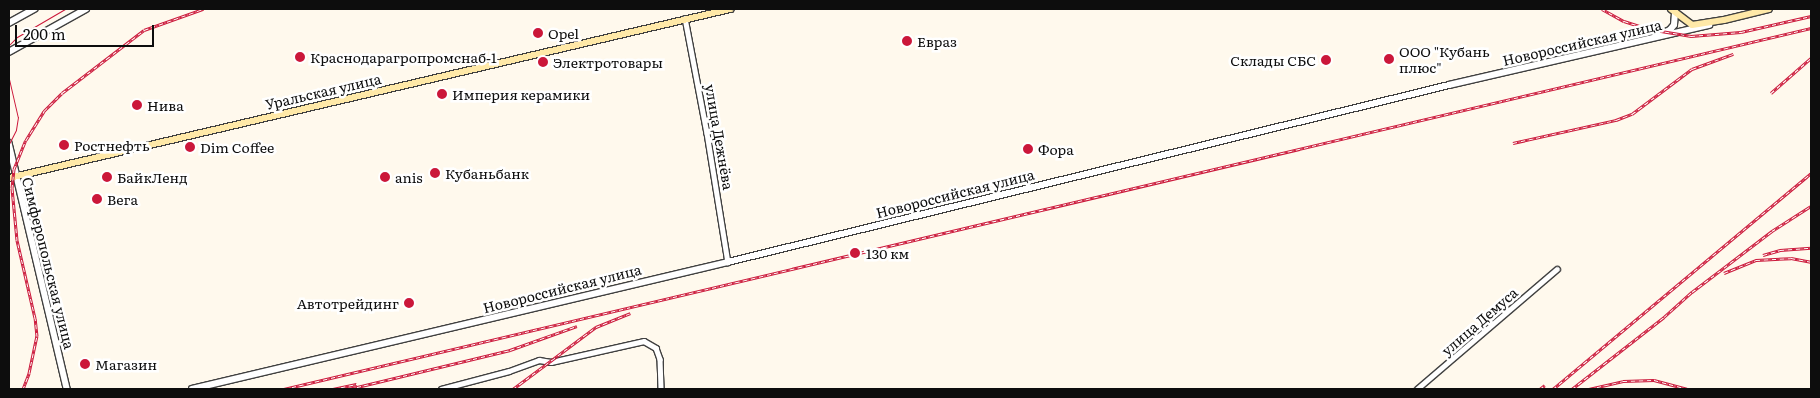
<!DOCTYPE html>
<meta charset="utf-8">
<style>
body{margin:0}
#map{position:relative;width:1820px;height:398px;overflow:hidden;background:#fff9ed;font-family:Literata,serif}
div>[style]{position:absolute}
[style*='--x']{left:calc(var(--x)*1px);top:calc(var(--y)*1px);width:calc(var(--w)*1px);rotate:calc(var(--a)*1deg)}
.roads{filter:drop-shadow(1px 0 #404040) drop-shadow(-1px 0 #404040) drop-shadow(0 1px #404040) drop-shadow(0 -1px #404040)}
.minor>*{height:4.5px;margin:-2.25px;padding:0 2.25px;transform-origin:2.25px;border-radius:2.25px;background:#fff}
.tertiary>*{height:5.5px;margin:-2.75px;padding:0 2.75px;transform-origin:2.75px;border-radius:2.75px;background:#fff}
.secondary>*{height:6px;margin:-3px;padding:0 3px;transform-origin:3px;border-radius:3px;background:#ffe9a8}
.tram>*{height:1px;margin:-0.5px;padding:0 0.5px;transform-origin:0.5px;border-radius:0.5px;background:#cb173a}
.rail>*{height:3px;margin-top:-1.5px;transform-origin:0;background:repeating-linear-gradient(90deg,#fff 0 4px,#cb173a 0 8px);box-sizing:border-box;border-block:1px solid #cb173a}
.dots>*{width:14px;height:14px;translate:-50% -50%;box-sizing:border-box;border:2px solid #fff;border-radius:50%}
span{translate:-50% -50%;white-space:nowrap;text-align:center;line-height:1.15;-webkit-text-stroke:5px #fff;paint-order:stroke}
.poi-label{font-size:14px;color:#0d0d0d}
.left{translate:0 -50%;text-align:left}
.right{translate:-100% -50%;text-align:right}
.street-label{font-size:14px;color:#0d0d0d}
.frame{position:absolute;inset:0;border:10px solid #0d0d0d;pointer-events:none}
.scale{position:absolute;left:15px;top:25px;width:139px;height:22px;box-sizing:border-box;border:2px solid #0d0d0d;border-top:0;padding-left:6px;font-size:15px;line-height:18px;white-space:nowrap;color:#0d0d0d;-webkit-text-stroke:4px #fff;paint-order:stroke}
</style>
<div id="map">
<div class="roads">
<div class="minor">
<i style="--x:685;--y:18;--w:117;--a:79.2"></i>
<i style="--x:707;--y:133;--w:131;--a:80.8"></i>
<i style="--x:441;--y:389;--w:70;--a:-14.8"></i>
<i style="--x:509;--y:371;--w:32;--a:-20"></i>
<i style="--x:539;--y:360;--w:12;--a:9"></i>
<i style="--x:551;--y:362;--w:95;--a:-12.7"></i>
<i style="--x:644;--y:341;--w:14;--a:30"></i>
<i style="--x:656;--y:348;--w:12;--a:70"></i>
<i style="--x:660;--y:359;--w:30;--a:88"></i>
<i style="--x:1417;--y:389;--w:184;--a:-40.6"></i>
</div>
<div class="tertiary">
<i style="--x:9;--y:23;--w:29;--a:-29"></i>
<i style="--x:1661;--y:34;--w:10;--a:-24"></i>
<i style="--x:1670;--y:30;--w:6;--a:-51"></i>
<i style="--x:1674;--y:25;--w:12;--a:-85"></i>
<i style="--x:9;--y:52;--w:88;--a:-29.2"></i>
<i style="--x:9;--y:143;--w:253;--a:76.7"></i>
<i style="--x:192;--y:389;--w:551;--a:-13.33"></i>
<i style="--x:728;--y:262;--w:742;--a:-13.79"></i>
<i style="--x:1449;--y:85;--w:267;--a:-13"></i>
</div>
<div class="secondary">
<i style="--x:1671;--y:9;--w:26;--a:37"></i>
<i style="--x:1692;--y:25;--w:32;--a:-9"></i>
<i style="--x:1724;--y:20;--w:46;--a:-13.7"></i>
<i style="--x:9;--y:178;--w:741;--a:-13.19"></i>
</div>
</div>
<div class="tram">
<i style="--x:9;--y:45;--w:11;--a:-45"></i>
<i style="--x:17;--y:37;--w:56;--a:-30.3"></i>
<i style="--x:9;--y:79;--w:39;--a:77"></i>
<i style="--x:18;--y:117;--w:13;--a:99"></i>
<i style="--x:16;--y:130;--w:16;--a:117"></i>
</div>
<div class="rail">
<i style="--x:1602;--y:9;--w:25;--a:29"></i>
<i style="--x:1624;--y:21;--w:26;--a:18"></i>
<i style="--x:1649;--y:29;--w:43;--a:9.5"></i>
<i style="--x:1691;--y:36;--w:50;--a:-4.6"></i>
<i style="--x:1741;--y:32;--w:72;--a:-12.9"></i>
<i style="--x:1771;--y:93;--w:53;--a:-41.2"></i>
<i style="--x:1513;--y:143;--w:106;--a:-12.6"></i>
<i style="--x:1616;--y:120;--w:17;--a:-21"></i>
<i style="--x:1632;--y:114;--w:75;--a:-36.9"></i>
<i style="--x:1692;--y:69;--w:44;--a:-20.1"></i>
<i style="--x:1763;--y:255;--w:18;--a:-16"></i>
<i style="--x:1780;--y:250;--w:31;--a:-4"></i>
<i style="--x:1724;--y:273;--w:35;--a:-22"></i>
<i style="--x:1756;--y:260;--w:35;--a:-3"></i>
<i style="--x:1791;--y:258;--w:20;--a:11"></i>
<i style="--x:23;--y:389;--w:17;--a:-69"></i>
<i style="--x:29;--y:373;--w:38;--a:-78"></i>
<i style="--x:37;--y:336;--w:18;--a:-96"></i>
<i style="--x:35;--y:318;--w:80;--a:-103"></i>
<i style="--x:17;--y:240;--w:52;--a:-95.5"></i>
<i style="--x:12;--y:188;--w:19;--a:-84"></i>
<i style="--x:14;--y:169;--w:31;--a:-68"></i>
<i style="--x:26;--y:140;--w:34;--a:-58"></i>
<i style="--x:44;--y:111;--w:25;--a:-45"></i>
<i style="--x:62;--y:93;--w:103;--a:-37.5"></i>
<i style="--x:144;--y:30;--w:63;--a:-19.6"></i>
<i style="--x:284;--y:389;--w:1569;--a:-13.3"></i>
<i style="--x:333;--y:389;--w:24;--a:-12"></i>
<i style="--x:349;--y:389;--w:166;--a:-13.6"></i>
<i style="--x:510;--y:350;--w:71;--a:-19.7"></i>
<i style="--x:513;--y:389;--w:104;--a:-36.8"></i>
<i style="--x:596;--y:327;--w:37;--a:-22"></i>
<i style="--x:1540;--y:389;--w:6;--a:-39"></i>
<i style="--x:1553;--y:389;--w:336;--a:-39.9"></i>
<i style="--x:1572;--y:389;--w:117;--a:-38"></i>
<i style="--x:1664;--y:317;--w:38;--a:-42"></i>
<i style="--x:1692;--y:292;--w:101;--a:-37.3"></i>
<i style="--x:1772;--y:231;--w:46;--a:-32.7"></i>
<i style="--x:1589;--y:389;--w:35;--a:-13"></i>
<i style="--x:1623;--y:381;--w:31;--a:-2"></i>
<i style="--x:1654;--y:380;--w:34;--a:15"></i>
</div>
<div class="dots">
<i style="left:538px;top:33px;background:#cb173a"></i>
<i style="left:907px;top:41px;background:#cb173a"></i>
<i style="left:300px;top:57px;background:#cb173a"></i>
<i style="left:1389px;top:59px;background:#cb173a"></i>
<i style="left:1326px;top:60px;background:#cb173a"></i>
<i style="left:543px;top:62px;background:#cb173a"></i>
<i style="left:442px;top:94px;background:#cb173a"></i>
<i style="left:137px;top:105px;background:#cb173a"></i>
<i style="left:64px;top:145px;background:#cb173a"></i>
<i style="left:190px;top:147px;background:#cb173a"></i>
<i style="left:1028px;top:149px;background:#cb173a"></i>
<i style="left:435px;top:173px;background:#cb173a"></i>
<i style="left:107px;top:177px;background:#cb173a"></i>
<i style="left:385px;top:177px;background:#cb173a"></i>
<i style="left:97px;top:199px;background:#cb173a"></i>
<i style="left:855px;top:253px;background:#cb173a"></i>
<i style="left:409px;top:303px;background:#cb173a"></i>
<i style="left:85px;top:364px;background:#cb173a"></i>
</div>
<div class="poi-label">
<span class="left" style="left:548px;top:33px">Opel</span>
<span class="left" style="left:917px;top:41px">Евраз</span>
<span class="left" style="left:1399px;top:59px">ООО "Кубань<br>плюс"</span>
<span class="left" style="left:310px;top:57px">Краснодарагропромснаб-1</span>
<span class="right" style="left:1316px;top:60px">Склады СБС</span>
<span class="left" style="left:553px;top:62px">Электротовары</span>
<span class="left" style="left:452px;top:94px">Империя керамики</span>
<span class="left" style="left:147px;top:105px">Нива</span>
<span class="left" style="left:74px;top:145px">Ростнефть</span>
<span class="left" style="left:200px;top:147px">Dim Coffee</span>
<span class="left" style="left:1038px;top:149px">Фора</span>
<span class="left" style="left:445px;top:173px">Кубаньбанк</span>
<span class="left" style="left:117px;top:177px">БайкЛенд</span>
<span class="left" style="left:395px;top:177px">anis</span>
<span class="left" style="left:107px;top:199px">Вега</span>
<span class="left" style="left:866px;top:253px">130 км</span>
<span class="right" style="left:399px;top:303px">Автотрейдинг</span>
<span class="left" style="left:95px;top:364px">Магазин</span>
</div>
<div class="street-label">
<span style="left:1582px;top:42px;rotate:-13deg">Новороссийская улица</span>
<span style="left:323px;top:91px;rotate:-13deg">Уральская улица</span>
<span style="left:720px;top:137px;rotate:80deg">улица Дежнёва</span>
<span style="left:955px;top:193px;rotate:-14deg">Новороссийская улица</span>
<span style="left:49px;top:263px;rotate:76deg">Симферопольская улица</span>
<span style="left:562px;top:288px;rotate:-14deg">Новороссийская улица</span>
<span style="left:1479px;top:321px;rotate:-41deg">улица Демуса</span>
</div>
<div class="frame"></div>
<div class="scale">200 m</div>
</div>
